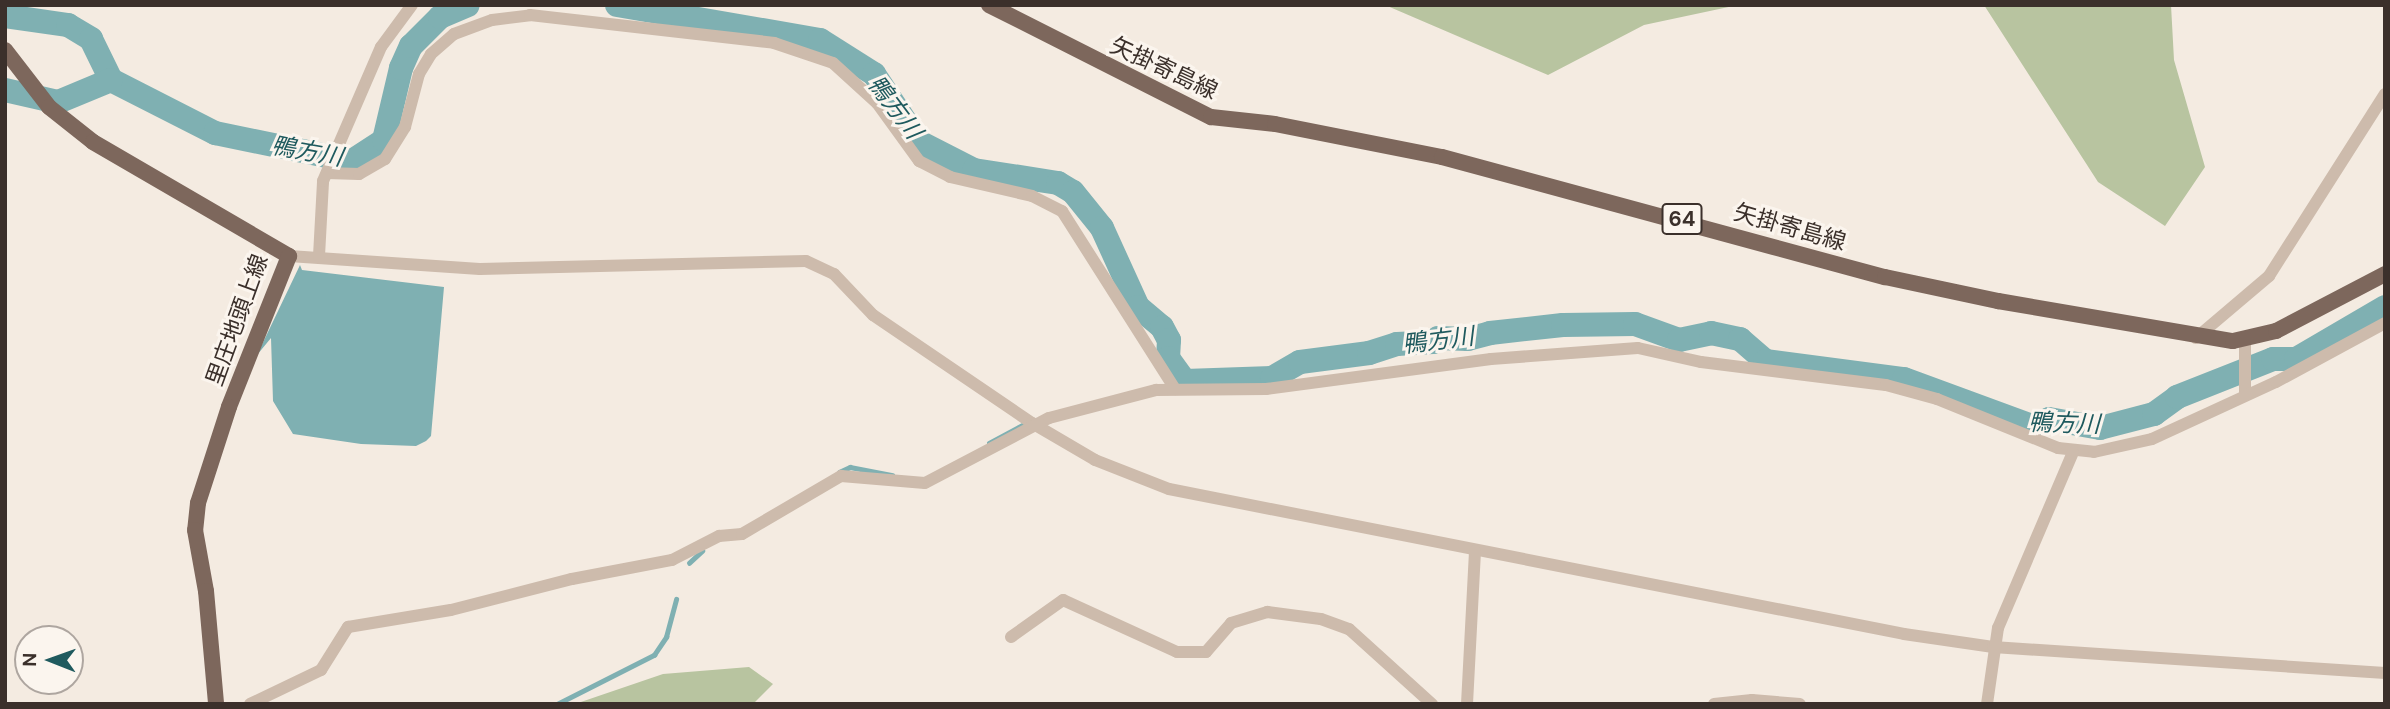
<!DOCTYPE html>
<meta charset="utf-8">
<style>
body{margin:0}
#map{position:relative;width:2390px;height:709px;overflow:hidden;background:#f4ebe1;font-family:"DM Sans","Noto Sans JP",sans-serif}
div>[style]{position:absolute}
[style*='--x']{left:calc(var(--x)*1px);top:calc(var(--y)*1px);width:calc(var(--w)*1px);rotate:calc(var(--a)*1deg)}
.green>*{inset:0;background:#b8c4a0}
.water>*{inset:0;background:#7fb0b2}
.stream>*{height:4.5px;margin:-2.25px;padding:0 2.25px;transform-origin:2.25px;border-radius:2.25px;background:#7fb0b2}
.river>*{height:24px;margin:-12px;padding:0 12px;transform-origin:12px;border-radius:12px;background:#7fb0b2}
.minor>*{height:12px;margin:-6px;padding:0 6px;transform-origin:6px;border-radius:6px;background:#cdbbac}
.major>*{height:16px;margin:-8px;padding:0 8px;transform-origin:8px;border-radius:8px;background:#7d675c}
span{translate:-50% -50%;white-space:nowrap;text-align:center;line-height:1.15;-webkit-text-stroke:6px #fbf5ee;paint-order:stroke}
.shield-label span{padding:2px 5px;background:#fbf5ee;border:2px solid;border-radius:5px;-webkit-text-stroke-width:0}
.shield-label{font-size:21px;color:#3b302b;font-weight:700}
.street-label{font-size:23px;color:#3b302b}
.water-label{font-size:24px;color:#1f5a5e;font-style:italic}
.frame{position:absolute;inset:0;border:7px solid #3b302b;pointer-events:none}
.north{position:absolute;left:14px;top:625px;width:70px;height:70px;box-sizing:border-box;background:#fbf5ee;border:2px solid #aea6a0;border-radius:50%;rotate:271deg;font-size:19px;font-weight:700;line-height:28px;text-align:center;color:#3b302b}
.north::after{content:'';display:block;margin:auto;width:24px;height:32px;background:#1f5a5e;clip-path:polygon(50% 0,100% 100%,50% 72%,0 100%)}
</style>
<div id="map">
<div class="green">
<i style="clip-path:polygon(1385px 5px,1738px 5px,1644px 25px,1548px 75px)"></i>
<i style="clip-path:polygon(1984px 5px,2171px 5px,2174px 60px,2205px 167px,2165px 226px,2098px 182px)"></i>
<i style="clip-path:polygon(749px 667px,773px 684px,753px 704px,575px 704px,663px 674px)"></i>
</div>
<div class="water">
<i style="clip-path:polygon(300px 265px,302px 270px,444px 287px,431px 436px,426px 441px,416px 446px,361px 444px,293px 434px,273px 401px,271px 338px,257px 355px)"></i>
</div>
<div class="stream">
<i style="--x:1174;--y:383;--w:11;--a:-10"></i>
<i style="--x:989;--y:443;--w:44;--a:-28.3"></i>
<i style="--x:839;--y:472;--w:12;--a:-24"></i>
<i style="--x:850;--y:467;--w:43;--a:10.8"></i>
<i style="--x:689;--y:563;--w:18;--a:-43"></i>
<i style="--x:557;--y:704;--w:109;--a:-26.8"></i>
<i style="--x:654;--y:655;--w:22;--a:-56"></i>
<i style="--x:666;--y:637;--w:39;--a:-75"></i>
</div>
<div class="river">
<i style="--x:617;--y:5;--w:206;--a:9.8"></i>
<i style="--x:820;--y:40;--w:64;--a:32.2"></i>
<i style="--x:874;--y:74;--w:82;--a:56.5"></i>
<i style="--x:919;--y:142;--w:62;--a:27"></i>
<i style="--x:974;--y:170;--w:85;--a:8.8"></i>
<i style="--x:1058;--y:183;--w:17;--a:31"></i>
<i style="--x:1073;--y:192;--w:46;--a:51.1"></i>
<i style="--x:1102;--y:228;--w:87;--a:65.5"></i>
<i style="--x:1138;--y:307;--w:31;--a:40"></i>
<i style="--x:1162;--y:327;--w:15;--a:62"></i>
<i style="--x:1169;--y:340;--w:18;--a:93"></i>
<i style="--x:1168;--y:358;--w:29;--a:54"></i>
<i style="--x:1185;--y:381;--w:87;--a:-2"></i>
<i style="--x:1272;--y:378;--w:32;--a:-30"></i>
<i style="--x:1300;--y:362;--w:70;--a:-7.4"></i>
<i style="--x:1369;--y:353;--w:29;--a:-18"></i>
<i style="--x:1397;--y:344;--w:36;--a:-3"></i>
<i style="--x:1433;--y:342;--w:6;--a:-39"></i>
<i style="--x:1438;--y:338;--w:30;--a:2"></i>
<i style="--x:1468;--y:339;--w:23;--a:-15"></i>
<i style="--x:1490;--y:333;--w:73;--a:-6.3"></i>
<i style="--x:1563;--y:325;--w:72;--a:-0.8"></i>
<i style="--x:1635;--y:324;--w:47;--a:20"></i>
<i style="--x:1679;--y:340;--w:33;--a:-12"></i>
<i style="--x:1711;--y:333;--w:30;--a:12"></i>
<i style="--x:1740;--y:339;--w:33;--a:41"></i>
<i style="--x:1765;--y:361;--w:140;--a:7.4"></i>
<i style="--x:1904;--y:379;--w:136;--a:20.2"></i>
<i style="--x:2032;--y:426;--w:18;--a:-22"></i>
<i style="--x:2049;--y:419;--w:52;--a:10"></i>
<i style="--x:2100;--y:428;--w:56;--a:-14.5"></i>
<i style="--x:2154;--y:414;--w:29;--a:-36"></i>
<i style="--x:2177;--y:397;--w:103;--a:-21.6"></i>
<i style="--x:2273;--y:359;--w:23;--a:0"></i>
<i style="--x:2296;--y:359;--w:103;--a:-30.3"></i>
<i style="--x:5;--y:16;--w:64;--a:8.1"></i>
<i style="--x:68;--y:25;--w:27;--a:31"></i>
<i style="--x:91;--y:39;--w:46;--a:64"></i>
<i style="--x:111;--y:80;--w:117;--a:27"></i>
<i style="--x:215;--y:133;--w:140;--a:11.6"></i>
<i style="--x:352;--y:161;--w:38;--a:-33"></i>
<i style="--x:384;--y:140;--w:74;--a:-76.7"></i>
<i style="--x:401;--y:68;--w:24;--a:-66"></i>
<i style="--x:411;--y:46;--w:41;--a:-45"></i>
<i style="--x:440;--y:17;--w:30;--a:-23"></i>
<i style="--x:5;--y:90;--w:54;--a:12.8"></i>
<i style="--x:58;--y:102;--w:57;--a:-22.5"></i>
</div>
<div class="minor">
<i style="--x:327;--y:173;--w:32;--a:2"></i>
<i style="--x:359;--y:174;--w:30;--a:-30"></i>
<i style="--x:385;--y:159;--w:38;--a:-58"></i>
<i style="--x:405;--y:127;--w:55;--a:-75.2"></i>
<i style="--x:419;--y:74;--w:23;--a:-59"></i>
<i style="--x:431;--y:54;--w:30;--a:-41"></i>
<i style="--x:454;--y:34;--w:40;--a:-20.2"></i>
<i style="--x:492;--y:20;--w:38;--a:-7"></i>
<i style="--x:530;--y:15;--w:246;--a:6.5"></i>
<i style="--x:774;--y:43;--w:62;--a:18.7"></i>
<i style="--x:833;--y:63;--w:59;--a:42.3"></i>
<i style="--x:877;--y:103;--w:72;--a:54.1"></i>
<i style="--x:919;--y:161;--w:35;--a:27"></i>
<i style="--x:950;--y:177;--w:84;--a:13"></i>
<i style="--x:1032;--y:196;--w:34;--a:27"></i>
<i style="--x:1062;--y:211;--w:211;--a:57.6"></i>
<i style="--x:289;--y:256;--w:191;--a:3.9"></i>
<i style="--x:480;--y:269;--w:326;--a:-1.4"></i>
<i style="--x:806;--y:261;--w:31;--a:25"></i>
<i style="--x:834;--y:274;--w:57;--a:46.4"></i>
<i style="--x:873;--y:315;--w:192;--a:34.2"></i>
<i style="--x:1032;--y:423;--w:73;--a:30.4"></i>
<i style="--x:1095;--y:460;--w:79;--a:21.4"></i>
<i style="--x:1169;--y:489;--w:749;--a:11.16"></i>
<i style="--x:1904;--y:634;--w:90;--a:8.3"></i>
<i style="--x:1993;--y:647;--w:393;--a:3.8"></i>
<i style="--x:319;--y:256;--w:75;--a:-86.9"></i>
<i style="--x:323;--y:181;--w:146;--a:-66.6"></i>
<i style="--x:381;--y:47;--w:52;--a:-53.6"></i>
<i style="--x:2196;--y:338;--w:96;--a:-40.3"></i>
<i style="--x:2269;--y:276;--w:216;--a:-57.5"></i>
<i style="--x:2245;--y:394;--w:54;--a:-90"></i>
<i style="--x:1011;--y:637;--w:64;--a:-35.4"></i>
<i style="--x:1063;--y:600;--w:125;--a:24.5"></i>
<i style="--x:1177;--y:652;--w:29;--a:0"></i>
<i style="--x:1206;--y:652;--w:38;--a:-49"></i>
<i style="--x:1231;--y:623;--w:38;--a:-17"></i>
<i style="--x:1267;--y:612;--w:54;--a:7.4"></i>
<i style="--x:1321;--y:619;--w:30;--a:20"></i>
<i style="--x:1349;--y:629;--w:112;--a:42.1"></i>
<i style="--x:250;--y:704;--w:79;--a:-25.6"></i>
<i style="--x:321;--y:670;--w:51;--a:-57.9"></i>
<i style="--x:348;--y:627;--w:104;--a:-9.4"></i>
<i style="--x:451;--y:610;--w:125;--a:-14.4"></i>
<i style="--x:572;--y:579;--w:102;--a:-10.8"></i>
<i style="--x:672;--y:560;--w:53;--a:-27.1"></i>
<i style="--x:719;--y:536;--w:23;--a:-5"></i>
<i style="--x:742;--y:534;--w:115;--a:-30.4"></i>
<i style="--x:841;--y:476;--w:84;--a:4.8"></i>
<i style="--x:925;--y:483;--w:140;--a:-27.7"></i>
<i style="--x:1049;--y:418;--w:111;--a:-14.7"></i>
<i style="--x:1156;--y:390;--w:110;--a:-0.5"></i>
<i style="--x:1266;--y:389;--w:227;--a:-7.6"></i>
<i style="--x:1491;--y:359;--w:147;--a:-4.3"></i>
<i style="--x:1638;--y:348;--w:65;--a:12.5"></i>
<i style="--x:1701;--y:362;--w:186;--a:7.1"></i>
<i style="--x:1886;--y:385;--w:53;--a:15.4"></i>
<i style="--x:1937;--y:399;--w:131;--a:22"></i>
<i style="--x:2058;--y:448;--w:36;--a:6"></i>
<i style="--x:2094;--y:452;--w:59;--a:-12.6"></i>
<i style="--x:2152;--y:439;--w:136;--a:-24.7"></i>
<i style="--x:2276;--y:382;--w:124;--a:-28.4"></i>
<i style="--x:1467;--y:704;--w:153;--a:-87"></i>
<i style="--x:1714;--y:704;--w:38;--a:-6"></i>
<i style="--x:1752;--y:700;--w:48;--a:4.8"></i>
<i style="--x:1987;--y:704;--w:77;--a:-81.8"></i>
<i style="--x:1998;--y:628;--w:191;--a:-66.9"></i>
</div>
<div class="major">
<i style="--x:989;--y:5;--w:249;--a:26.8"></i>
<i style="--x:1211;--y:117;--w:64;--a:6.2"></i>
<i style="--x:1275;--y:124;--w:170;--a:11.2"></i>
<i style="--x:1442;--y:157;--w:459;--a:15.2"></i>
<i style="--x:1885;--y:277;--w:116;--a:12"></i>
<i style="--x:1998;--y:301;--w:238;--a:9.7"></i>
<i style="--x:2233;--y:341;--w:44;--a:-13.1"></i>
<i style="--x:2276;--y:331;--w:123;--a:-27.6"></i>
<i style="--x:5;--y:50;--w:72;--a:52.3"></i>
<i style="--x:49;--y:107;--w:56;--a:38.5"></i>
<i style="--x:93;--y:142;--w:227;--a:30.2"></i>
<i style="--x:289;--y:256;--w:162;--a:111.7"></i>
<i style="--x:229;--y:407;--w:101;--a:107.9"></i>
<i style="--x:198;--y:503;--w:27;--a:96"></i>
<i style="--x:195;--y:530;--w:62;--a:79.8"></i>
<i style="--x:206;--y:591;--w:113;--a:84.9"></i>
</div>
<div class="shield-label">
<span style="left:1682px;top:219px">64</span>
</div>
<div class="street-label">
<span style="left:1164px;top:68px;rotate:25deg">矢掛寄島線</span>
<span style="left:1790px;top:227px;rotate:16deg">矢掛寄島線</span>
<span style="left:237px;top:320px;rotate:-70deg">里庄地頭上線</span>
</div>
<div class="water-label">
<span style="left:895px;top:107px;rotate:53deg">鴨方川</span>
<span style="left:307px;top:151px;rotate:10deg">鴨方川</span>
<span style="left:1438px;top:340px;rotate:-7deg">鴨方川</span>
<span style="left:2064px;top:423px;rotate:2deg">鴨方川</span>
</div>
<div class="frame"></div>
<div class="north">N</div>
</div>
